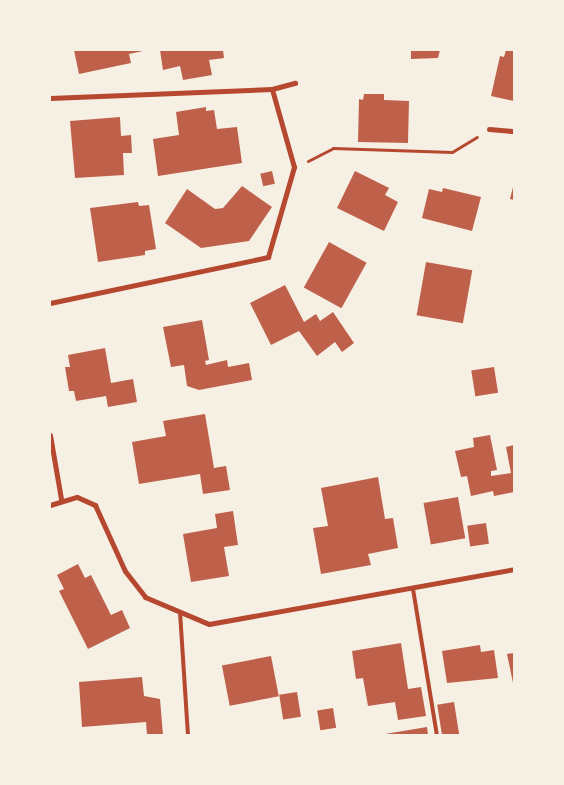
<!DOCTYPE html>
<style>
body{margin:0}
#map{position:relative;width:564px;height:785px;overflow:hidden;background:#f6efe4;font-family:"Archivo Narrow",sans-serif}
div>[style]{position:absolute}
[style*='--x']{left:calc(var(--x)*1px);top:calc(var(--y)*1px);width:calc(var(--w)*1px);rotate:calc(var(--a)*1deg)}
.building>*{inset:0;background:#bf614a;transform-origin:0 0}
.path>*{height:3px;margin:-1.5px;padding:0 1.5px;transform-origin:1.5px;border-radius:1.5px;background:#b5482f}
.service>*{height:4px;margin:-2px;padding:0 2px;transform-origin:2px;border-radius:2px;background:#b5482f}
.minor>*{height:5px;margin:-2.5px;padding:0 2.5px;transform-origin:2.5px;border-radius:2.5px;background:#b5482f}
span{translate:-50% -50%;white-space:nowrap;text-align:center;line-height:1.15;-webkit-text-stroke:4px #f6efe4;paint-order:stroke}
.frame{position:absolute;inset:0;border:51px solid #f6efe4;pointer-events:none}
</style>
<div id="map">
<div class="building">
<i style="clip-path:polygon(74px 50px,143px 50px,143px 51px,129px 54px,131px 63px,79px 74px)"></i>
<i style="clip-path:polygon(160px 50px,223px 50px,224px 58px,209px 60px,212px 75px,183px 80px,180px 66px,163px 70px)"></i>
<i style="clip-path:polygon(411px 50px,440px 50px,438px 58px,411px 59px)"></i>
<i style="clip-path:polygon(506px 50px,514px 50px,514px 101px,491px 96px,500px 56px,504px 57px)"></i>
<i style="clip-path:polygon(364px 94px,384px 94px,384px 100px,409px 101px,408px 143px,358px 142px,359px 99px,363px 100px)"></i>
<i style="clip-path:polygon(206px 107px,206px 111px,214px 110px,217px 129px,237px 127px,242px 163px,158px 176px,153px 139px,179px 135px,176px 112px)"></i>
<i style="clip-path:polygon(120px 117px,121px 136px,131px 135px,132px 153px,123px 153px,124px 175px,75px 178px,70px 121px)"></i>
<i style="left:272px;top:171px;width:13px;height:12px;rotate:77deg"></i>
<i style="clip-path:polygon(355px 171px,389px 188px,385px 195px,398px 202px,384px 231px,337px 208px)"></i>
<i style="clip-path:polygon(242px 186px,272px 207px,249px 241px,201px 248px,165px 223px,187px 189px,215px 209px,223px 208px)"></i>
<i style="clip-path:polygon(513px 187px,514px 187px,514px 200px,510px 199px)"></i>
<i style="clip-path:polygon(443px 188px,481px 197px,472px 231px,422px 218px,429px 189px,442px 192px)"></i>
<i style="clip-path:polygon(138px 202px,139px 206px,149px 205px,156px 249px,145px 251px,145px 255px,98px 262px,90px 208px)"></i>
<i style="left:329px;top:242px;width:43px;height:52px;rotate:29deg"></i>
<i style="left:426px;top:262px;width:47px;height:54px;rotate:10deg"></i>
<i style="clip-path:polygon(285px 285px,304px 322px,316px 314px,320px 321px,333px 312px,354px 343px,342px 352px,335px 342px,317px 356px,299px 331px,271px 345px,250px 303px)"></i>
<i style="clip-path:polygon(202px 320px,209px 360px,205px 361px,206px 365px,227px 360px,228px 367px,249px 363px,252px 380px,199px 390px,187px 386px,184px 365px,171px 367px,163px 327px)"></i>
<i style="clip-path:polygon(105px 348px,111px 383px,133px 379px,137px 402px,108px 407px,106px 396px,76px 401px,74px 391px,69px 391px,65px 367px,70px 367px,68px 355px)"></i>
<i style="left:494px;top:367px;width:26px;height:23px;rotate:81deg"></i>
<i style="clip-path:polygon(205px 414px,214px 468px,226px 466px,230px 490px,203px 494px,200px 474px,139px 484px,132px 442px,166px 436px,163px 421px)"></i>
<i style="clip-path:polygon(490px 435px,497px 470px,491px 471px,491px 476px,511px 473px,506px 447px,514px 445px,514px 492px,494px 496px,493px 491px,471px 496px,467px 476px,461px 477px,455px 451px,474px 447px,473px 438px)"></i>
<i style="clip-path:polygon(378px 477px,385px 519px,393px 518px,398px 548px,368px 554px,371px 565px,321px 574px,313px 528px,328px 526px,321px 488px)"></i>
<i style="left:458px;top:497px;width:42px;height:35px;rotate:80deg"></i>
<i style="clip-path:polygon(233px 511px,238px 545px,224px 547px,229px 576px,191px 582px,183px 534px,217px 528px,215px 514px)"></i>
<i style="left:486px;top:523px;width:21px;height:19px;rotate:82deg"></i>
<i style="clip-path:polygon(78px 564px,85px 578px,91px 575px,111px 615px,122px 610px,130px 628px,88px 649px,59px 591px,64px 589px,57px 575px)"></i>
<i style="clip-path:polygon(401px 643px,408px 689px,421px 687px,426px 716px,398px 720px,395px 702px,368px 706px,363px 678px,356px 679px,352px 651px)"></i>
<i style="clip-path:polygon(480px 645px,481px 652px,494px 650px,498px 678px,447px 683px,442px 651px)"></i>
<i style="clip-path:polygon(514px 653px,514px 683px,513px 683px,507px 654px)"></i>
<i style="left:271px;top:656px;width:41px;height:50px;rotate:79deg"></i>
<i style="clip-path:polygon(142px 677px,144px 696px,160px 699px,163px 735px,147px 735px,146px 722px,82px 727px,79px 682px)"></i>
<i style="left:297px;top:692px;width:25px;height:18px;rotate:81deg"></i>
<i style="left:454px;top:702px;width:33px;height:17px;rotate:81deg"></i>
<i style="left:333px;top:708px;width:20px;height:16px;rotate:81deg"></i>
<i style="clip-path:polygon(427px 727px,428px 735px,385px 735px,385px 734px)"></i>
</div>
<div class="path">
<i style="--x:308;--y:161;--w:28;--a:-27"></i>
<i style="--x:333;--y:148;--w:119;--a:1.9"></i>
<i style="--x:452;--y:152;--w:29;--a:-31"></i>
</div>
<div class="service">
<i style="--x:413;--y:589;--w:148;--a:80.7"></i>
<i style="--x:180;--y:612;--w:123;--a:86.3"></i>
</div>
<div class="minor">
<i style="--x:50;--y:98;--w:222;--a:-2.3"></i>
<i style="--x:272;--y:89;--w:24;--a:-15"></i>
<i style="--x:489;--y:129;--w:25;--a:5"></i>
<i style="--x:50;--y:303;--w:223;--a:-11.9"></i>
<i style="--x:268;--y:257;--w:94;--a:-73.9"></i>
<i style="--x:294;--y:167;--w:81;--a:-105.8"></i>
<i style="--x:50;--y:435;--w:65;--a:80.2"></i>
<i style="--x:50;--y:505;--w:28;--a:-17"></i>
<i style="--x:77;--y:497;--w:20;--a:24"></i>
<i style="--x:95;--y:505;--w:72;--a:65.6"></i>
<i style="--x:125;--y:571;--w:33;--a:52"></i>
<i style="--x:145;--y:597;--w:69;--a:22.9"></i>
<i style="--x:209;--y:624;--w:310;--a:-10.2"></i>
</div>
<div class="frame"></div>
</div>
